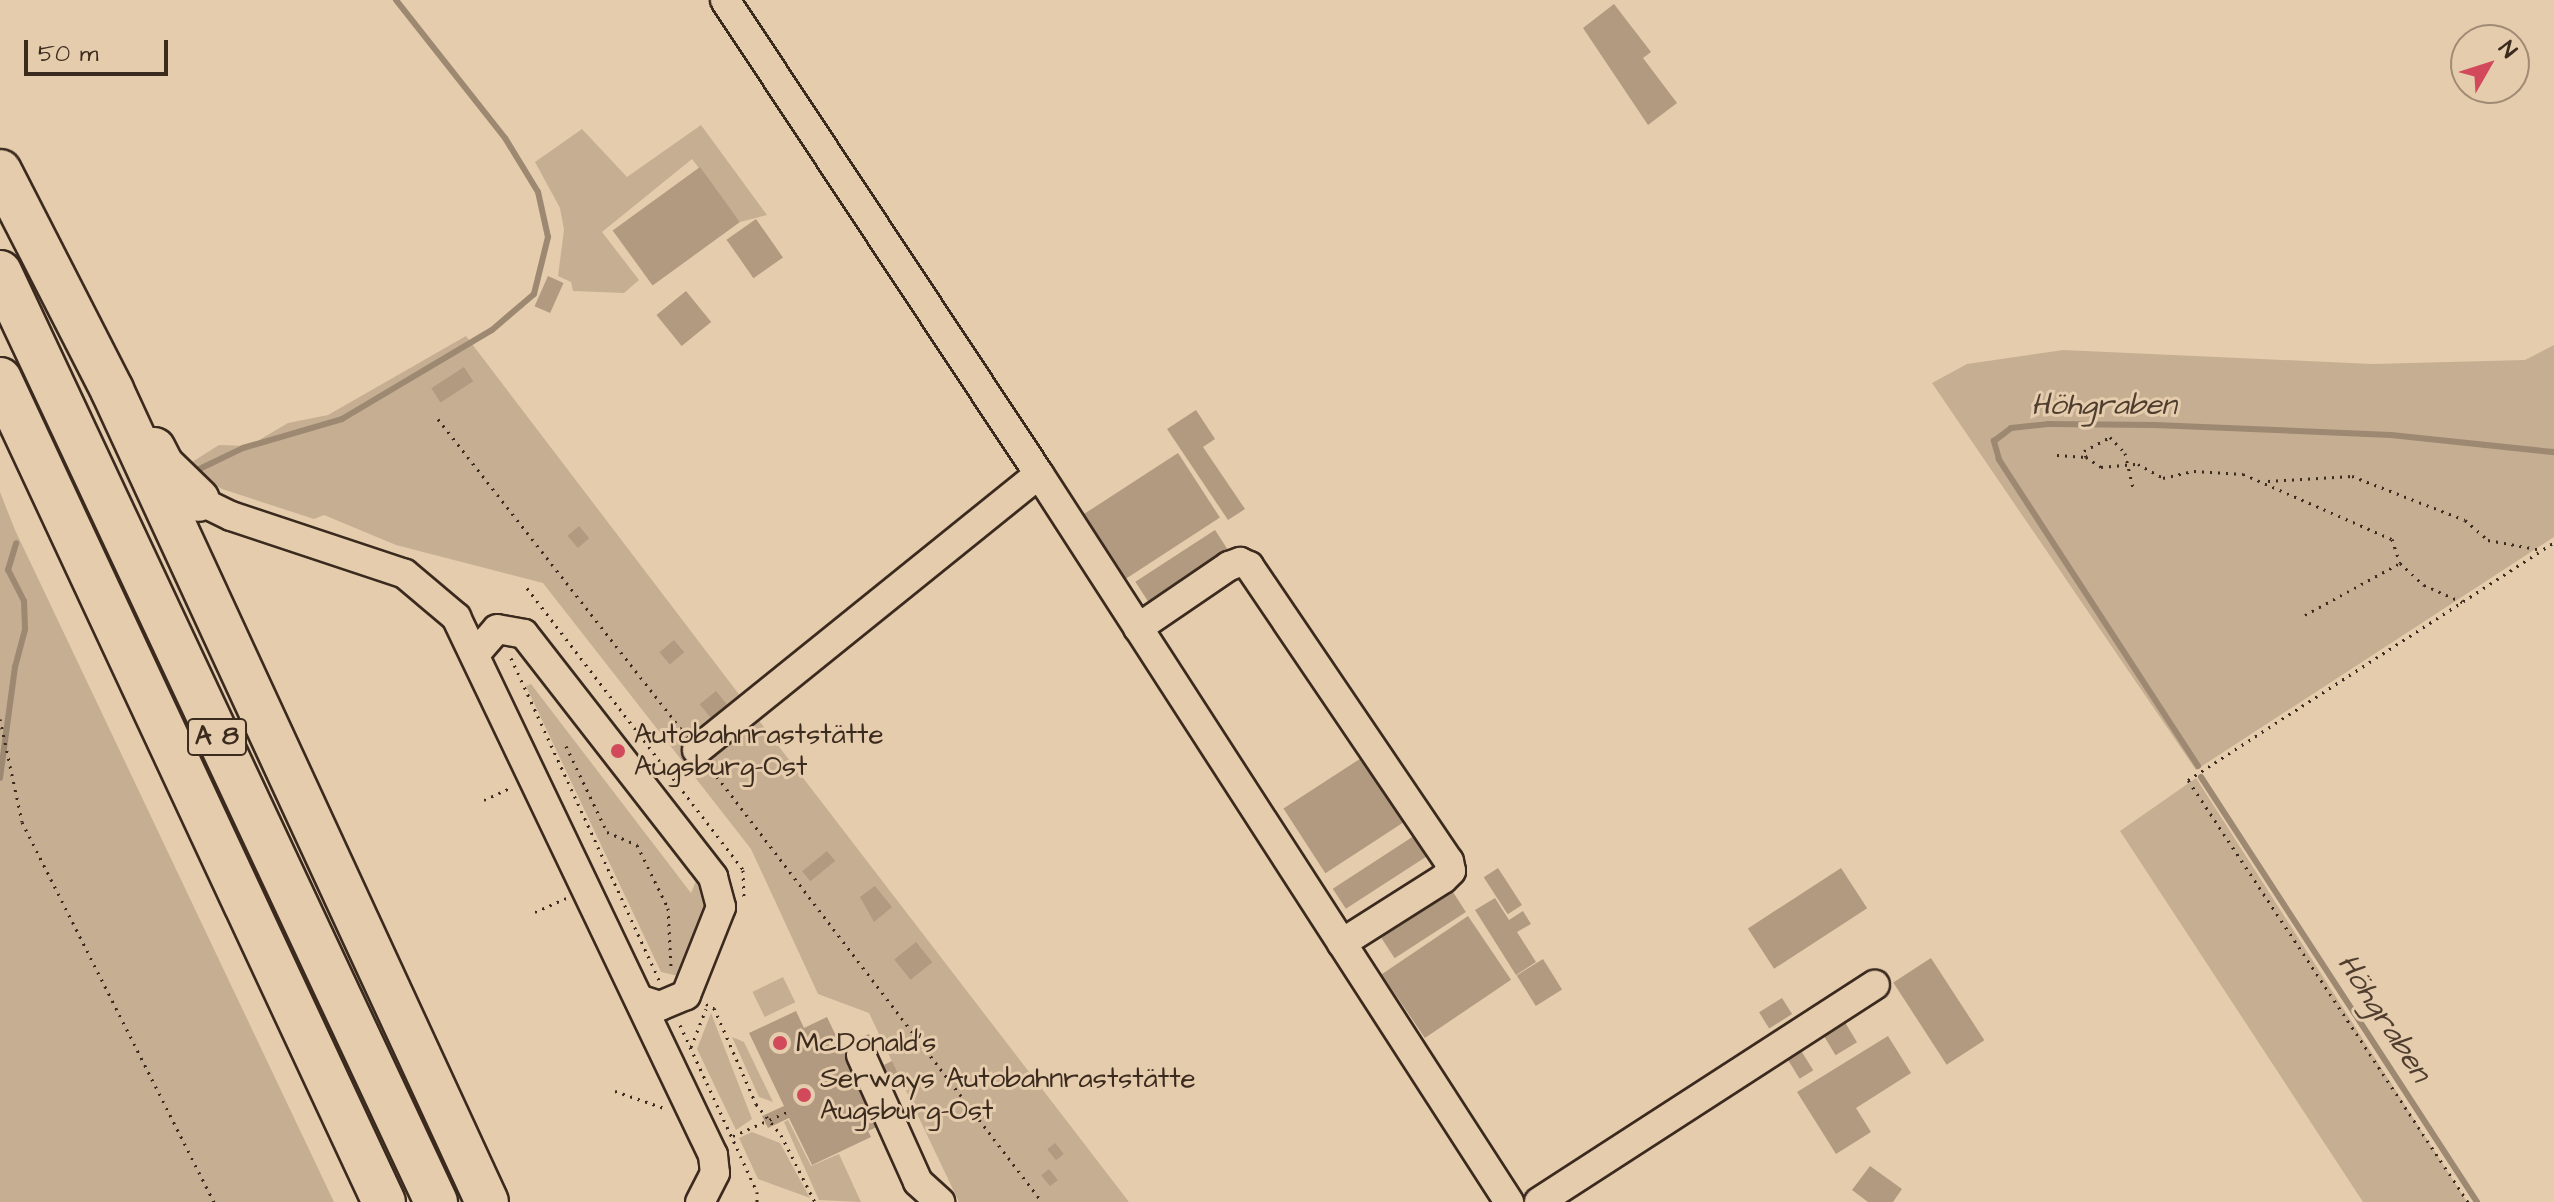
<!DOCTYPE html>
<meta charset="utf-8">
<style>
body{margin:0}
#map{position:relative;width:2554px;height:1202px;overflow:hidden;background:#e5ccad;font-family:"Architects Daughter",sans-serif}
div>[style]{position:absolute}
[style*='--x']{left:calc(var(--x)*1px);top:calc(var(--y)*1px);width:calc(var(--w)*1px);rotate:calc(var(--a)*1deg)}
.green>*{inset:0;background:#c6ae93;transform-origin:0 0}
.stream>*{height:6px;margin:-3px;padding:0 3px;transform-origin:3px;border-radius:3px;background:#9d8871}
.building>*{inset:0;background:#b19a80;transform-origin:0 0}
.path>*{height:3px;margin-top:-1.5px;transform-origin:0;background:repeating-linear-gradient(90deg,#3b2a1e 0 2px,transparent 0 8px)}
.roads{filter:drop-shadow(2px 0 #3b2a1e) drop-shadow(-2px 0 #3b2a1e) drop-shadow(0 2px #3b2a1e) drop-shadow(0 -2px #3b2a1e)}
.minor>*{height:28px;margin:-14px;padding:0 14px;transform-origin:14px;border-radius:14px;background:#e5ccad}
.highway>*{height:42px;margin:-21px;padding:0 21px;transform-origin:21px;border-radius:21px;background:#e5ccad}
.dots>*{width:22px;height:22px;translate:-50% -50%;box-sizing:border-box;border:4px solid #e5ccad;border-radius:50%}
span{translate:-50% -50%;white-space:nowrap;text-align:center;line-height:1.15;-webkit-text-stroke:6px #e5ccad;paint-order:stroke}
.shield-label span{padding:2px 6px;background:#e5ccad;border:2px solid;border-radius:6px;-webkit-text-stroke-width:0}
.shield-label{font-size:26px;color:#3b2a1e;font-weight:700}
.poi-label{font-size:28px;color:#3b2a1e}
.left{translate:0 -50%;text-align:left}
.water-label{font-size:30px;color:#4f3d2f;font-style:italic}
.north{position:absolute;left:2450px;top:24px;width:80px;height:80px;box-sizing:border-box;background:#e5ccad;border:2px solid #a18b74;border-radius:50%;rotate:51deg;font-size:22px;font-weight:700;line-height:32px;text-align:center;color:#3b2a1e}
.north::after{content:'';display:block;margin:auto;width:28px;height:36px;background:#d1495b;clip-path:polygon(50% 0,100% 100%,50% 72%,0 100%)}
.scale{position:absolute;left:24px;top:40px;width:144px;height:36px;box-sizing:border-box;border:4px solid #3b2a1e;border-top:0;padding-left:10px;font-size:24px;line-height:28px;white-space:nowrap;color:#3b2a1e;-webkit-text-stroke:6px #e5ccad;paint-order:stroke}
</style>
<div id="map">
<div class="green">
<i style="clip-path:polygon(701px 125px,767px 215px,740px 222px,692px 159px,602px 232px,639px 280px,624px 293px,573px 291px,571px 282px,558px 276px,564px 230px,560px 208px,535px 162px,582px 129px,627px 177px)"></i>
<i style="clip-path:polygon(466px 336px,757px 718px,1129px 1202px,959px 1202px,869px 1013px,818px 994px,751px 849px,543px 583px,396px 545px,324px 515px,314px 519px,222px 489px,184px 467px,219px 445px,249px 446px,288px 423px,328px 415px)"></i>
<i style="clip-path:polygon(2554px 345px,2554px 537px,2196px 770px,1932px 383px,1967px 364px,2063px 350px,2372px 364px,2525px 360px)"></i>
<i style="clip-path:polygon(0 492px,15px 530px,334px 1202px,0 1202px)"></i>
<i style="clip-path:polygon(531px 684px,691px 893px,702px 867px,711px 892px,687px 978px,661px 972px,526px 686px)"></i>
<i style="clip-path:polygon(2196px 778px,2467px 1202px,2363px 1202px,2120px 831px)"></i>
<i style="clip-path:polygon(335px 942px,450px 1158px,470px 1202px,455px 1202px)"></i>
<i style="left:783px;top:977px;width:28px;height:34px;rotate:64deg"></i>
<i style="clip-path:polygon(711px 1013px,752px 1119px,736px 1130px,697px 1049px)"></i>
<i style="clip-path:polygon(732px 1037px,744px 1042px,773px 1102px,759px 1097px)"></i>
<i style="clip-path:polygon(788px 1120px,811px 1166px,839px 1154px,861px 1202px,819px 1200px,784px 1122px)"></i>
<i style="clip-path:polygon(752px 1132px,780px 1143px,810px 1198px,758px 1179px,739px 1138px)"></i>
</div>
<div class="stream">
<i style="--x:191;--y:473;--w:58;--a:-25.7"></i>
<i style="--x:243;--y:448;--w:103;--a:-16.3"></i>
<i style="--x:342;--y:419;--w:174;--a:-30.7"></i>
<i style="--x:492;--y:330;--w:55;--a:-40.6"></i>
<i style="--x:534;--y:294;--w:59;--a:-76.2"></i>
<i style="--x:548;--y:237;--w:46;--a:-102.5"></i>
<i style="--x:538;--y:192;--w:63;--a:-121.4"></i>
<i style="--x:505;--y:138;--w:176;--a:-128.3"></i>
<i style="--x:2198;--y:766;--w:366;--a:-123"></i>
<i style="--x:1999;--y:459;--w:19;--a:-106"></i>
<i style="--x:1994;--y:441;--w:21;--a:-37"></i>
<i style="--x:2011;--y:428;--w:37;--a:-6"></i>
<i style="--x:2048;--y:424;--w:107;--a:0.5"></i>
<i style="--x:2155;--y:425;--w:236;--a:2.4"></i>
<i style="--x:2391;--y:435;--w:164;--a:6"></i>
<i style="--x:2201;--y:777;--w:507;--a:57"></i>
<i style="--x:0;--y:778;--w:112;--a:-82.3"></i>
<i style="--x:15;--y:667;--w:39;--a:-75"></i>
<i style="--x:25;--y:629;--w:28;--a:-92"></i>
<i style="--x:24;--y:601;--w:35;--a:-117"></i>
<i style="--x:8;--y:570;--w:28;--a:-73"></i>
</div>
<div class="building">
<i style="clip-path:polygon(1614px 4px,1651px 52px,1643px 58px,1677px 103px,1648px 125px,1583px 28px)"></i>
<i style="left:700px;top:167px;width:68px;height:108px;rotate:54deg"></i>
<i style="left:756px;top:219px;width:47px;height:36px;rotate:55deg"></i>
<i style="left:548px;top:276px;width:17px;height:33px;rotate:24deg"></i>
<i style="left:686px;top:291px;width:40px;height:38px;rotate:51deg"></i>
<i style="left:464px;top:367px;width:17px;height:39px;rotate:57deg"></i>
<i style="clip-path:polygon(1196px 410px,1215px 439px,1203px 447px,1245px 509px,1228px 520px,1167px 429px)"></i>
<i style="left:1178px;top:453px;width:77px;height:114px;rotate:57deg"></i>
<i style="left:579px;top:526px;width:16px;height:15px;rotate:50deg"></i>
<i style="left:1215px;top:530px;width:31px;height:95px;rotate:57deg"></i>
<i style="left:674px;top:640px;width:16px;height:19px;rotate:50deg"></i>
<i style="left:716px;top:691px;width:21px;height:21px;rotate:51deg"></i>
<i style="left:1369px;top:753px;width:77px;height:102px;rotate:57deg"></i>
<i style="left:1420px;top:832px;width:24px;height:104px;rotate:57deg"></i>
<i style="left:827px;top:851px;width:13px;height:32px;rotate:51deg"></i>
<i style="left:1498px;top:868px;width:44px;height:17px;rotate:57deg"></i>
<i style="left:1841px;top:868px;width:48px;height:111px;rotate:57deg"></i>
<i style="clip-path:polygon(875px 886px,892px 907px,874px 922px,860px 897px)"></i>
<i style="left:1449px;top:886px;width:31px;height:85px;rotate:57deg"></i>
<i style="clip-path:polygon(1495px 898px,1509px 920px,1523px 911px,1531px 924px,1517px 932px,1536px 962px,1516px 975px,1475px 910px)"></i>
<i style="left:1468px;top:916px;width:77px;height:104px;rotate:56deg"></i>
<i style="left:916px;top:942px;width:26px;height:28px;rotate:51deg"></i>
<i style="left:1931px;top:958px;width:98px;height:45px;rotate:57deg"></i>
<i style="left:1543px;top:959px;width:36px;height:31px;rotate:58deg"></i>
<i style="left:1782px;top:998px;width:19px;height:27px;rotate:58deg"></i>
<i style="clip-path:polygon(796px 1011px,804px 1028px,827px 1017px,879px 1126px,868px 1131px,871px 1137px,812px 1165px,789px 1118px,768px 1128px,762px 1116px,784px 1106px,749px 1033px)"></i>
<i style="left:1840px;top:1014px;width:33px;height:25px;rotate:59deg"></i>
<i style="clip-path:polygon(869px 1034px,884px 1065px,892px 1061px,903px 1084px,886px 1092px,861px 1038px)"></i>
<i style="clip-path:polygon(1888px 1036px,1911px 1073px,1856px 1108px,1871px 1132px,1836px 1154px,1797px 1092px)"></i>
<i style="left:1800px;top:1049px;width:25px;height:16px;rotate:58deg"></i>
<i style="left:1055px;top:1143px;width:14px;height:10px;rotate:51deg"></i>
<i style="clip-path:polygon(1870px 1166px,1902px 1189px,1893px 1202px,1868px 1202px,1852px 1190px)"></i>
<i style="left:1049px;top:1169px;width:14px;height:10px;rotate:51deg"></i>
</div>
<div class="path">
<i style="--x:438;--y:419;--w:397;--a:51.9"></i>
<i style="--x:2057;--y:455;--w:29;--a:4"></i>
<i style="--x:2086;--y:457;--w:18;--a:34"></i>
<i style="--x:2101;--y:467;--w:37;--a:-5"></i>
<i style="--x:2138;--y:464;--w:29;--a:29"></i>
<i style="--x:2163;--y:478;--w:32;--a:-13"></i>
<i style="--x:2194;--y:471;--w:49;--a:3.5"></i>
<i style="--x:2243;--y:474;--w:163;--a:23.6"></i>
<i style="--x:2392;--y:539;--w:25;--a:72"></i>
<i style="--x:2086;--y:457;--w:6;--a:-108"></i>
<i style="--x:2084;--y:451;--w:30;--a:-28"></i>
<i style="--x:2110;--y:437;--w:22;--a:47"></i>
<i style="--x:2125;--y:453;--w:37;--a:77"></i>
<i style="--x:2268;--y:481;--w:84;--a:-3.4"></i>
<i style="--x:2352;--y:476;--w:121;--a:21.3"></i>
<i style="--x:2465;--y:520;--w:30;--a:41"></i>
<i style="--x:2488;--y:540;--w:55;--a:10.5"></i>
<i style="--x:527;--y:588;--w:355;--a:52.5"></i>
<i style="--x:743;--y:870;--w:27;--a:88"></i>
<i style="--x:2305;--y:615;--w:108;--a:-28.7"></i>
<i style="--x:2400;--y:563;--w:33;--a:43"></i>
<i style="--x:2424;--y:585;--w:42;--a:24.1"></i>
<i style="--x:511;--y:658;--w:357;--a:65.3"></i>
<i style="--x:0;--y:719;--w:105;--a:77.9"></i>
<i style="--x:22;--y:822;--w:426;--a:63.2"></i>
<i style="--x:566;--y:746;--w:95;--a:64.5"></i>
<i style="--x:607;--y:832;--w:33;--a:23"></i>
<i style="--x:637;--y:845;--w:70;--a:63.8"></i>
<i style="--x:668;--y:908;--w:59;--a:87.1"></i>
<i style="--x:712;--y:770;--w:544;--a:52.62"></i>
<i style="--x:484;--y:800;--w:29;--a:-25"></i>
<i style="--x:535;--y:912;--w:34;--a:-24"></i>
<i style="--x:706;--y:1004;--w:9;--a:27"></i>
<i style="--x:714;--y:1008;--w:105;--a:66.4"></i>
<i style="--x:756;--y:1104;--w:40;--a:51"></i>
<i style="--x:781;--y:1135;--w:75;--a:63.1"></i>
<i style="--x:680;--y:1025;--w:184;--a:65.2"></i>
<i style="--x:757;--y:1192;--w:10;--a:90"></i>
<i style="--x:691;--y:1047;--w:41;--a:-68.5"></i>
<i style="--x:615;--y:1091;--w:52;--a:19.1"></i>
<i style="--x:733;--y:1136;--w:59;--a:-24"></i>
<i style="--x:2468;--y:1202;--w:506;--a:-123.56"></i>
<i style="--x:2188;--y:780;--w:437;--a:-33"></i>
</div>
<div class="roads">
<div class="minor">
<i style="--x:725;--y:0;--w:569;--a:56.48"></i>
<i style="--x:1039;--y:474;--w:867;--a:57.15"></i>
<i style="--x:198;--y:500;--w:37;--a:26"></i>
<i style="--x:231;--y:516;--w:183;--a:18.4"></i>
<i style="--x:405;--y:574;--w:67;--a:40.1"></i>
<i style="--x:456;--y:617;--w:596;--a:64.47"></i>
<i style="--x:713;--y:1155;--w:18;--a:84"></i>
<i style="--x:715;--y:1173;--w:33;--a:117"></i>
<i style="--x:1138;--y:628;--w:110;--a:-34.3"></i>
<i style="--x:1229;--y:566;--w:12;--a:-20"></i>
<i style="--x:1240;--y:562;--w:10;--a:24"></i>
<i style="--x:1249;--y:566;--w:356;--a:55.9"></i>
<i style="--x:1449;--y:861;--w:10;--a:79"></i>
<i style="--x:1451;--y:871;--w:11;--a:135"></i>
<i style="--x:1443;--y:879;--w:120;--a:147.6"></i>
<i style="--x:477;--y:652;--w:30;--a:-49"></i>
<i style="--x:497;--y:629;--w:27;--a:10"></i>
<i style="--x:524;--y:634;--w:308;--a:52.1"></i>
<i style="--x:713;--y:877;--w:31;--a:75"></i>
<i style="--x:721;--y:907;--w:95;--a:111.7"></i>
<i style="--x:686;--y:995;--w:28;--a:157"></i>
<i style="--x:660;--y:1006;--w:22;--a:-162"></i>
<i style="--x:697;--y:750;--w:439;--a:-38.9"></i>
<i style="--x:861;--y:1055;--w:139;--a:65.8"></i>
<i style="--x:918;--y:1182;--w:30;--a:42"></i>
<i style="--x:1539;--y:1202;--w:400;--a:-32.9"></i>
</div>
<div class="highway">
<i style="--x:0;--y:171;--w:246;--a:62.9"></i>
<i style="--x:112;--y:390;--w:894;--a:65.21"></i>
<i style="--x:0;--y:272;--w:1027;--a:64.88"></i>
<i style="--x:0;--y:379;--w:908;--a:64.99"></i>
<i style="--x:154;--y:449;--w:18;--a:63"></i>
<i style="--x:162;--y:465;--w:50;--a:44.2"></i>
</div>
</div>
<div class="dots">
<i style="left:618px;top:751px;background:#d1495b"></i>
<i style="left:780px;top:1043px;background:#d1495b"></i>
<i style="left:804px;top:1095px;background:#d1495b"></i>
</div>
<div class="shield-label">
<span style="left:217px;top:737px">A 8</span>
</div>
<div class="poi-label">
<span class="left" style="left:634px;top:751px">Autobahnraststätte<br>Augsburg-Ost</span>
<span class="left" style="left:796px;top:1043px">McDonald's</span>
<span class="left" style="left:820px;top:1095px">Serways Autobahnraststätte<br>Augsburg-Ost</span>
</div>
<div class="water-label">
<span style="left:2104px;top:405px">Höhgraben</span>
<span style="left:2384px;top:1018px;rotate:57deg">Höhgraben</span>
</div>
<div class="north">N</div>
<div class="scale">50 m</div>
</div>
